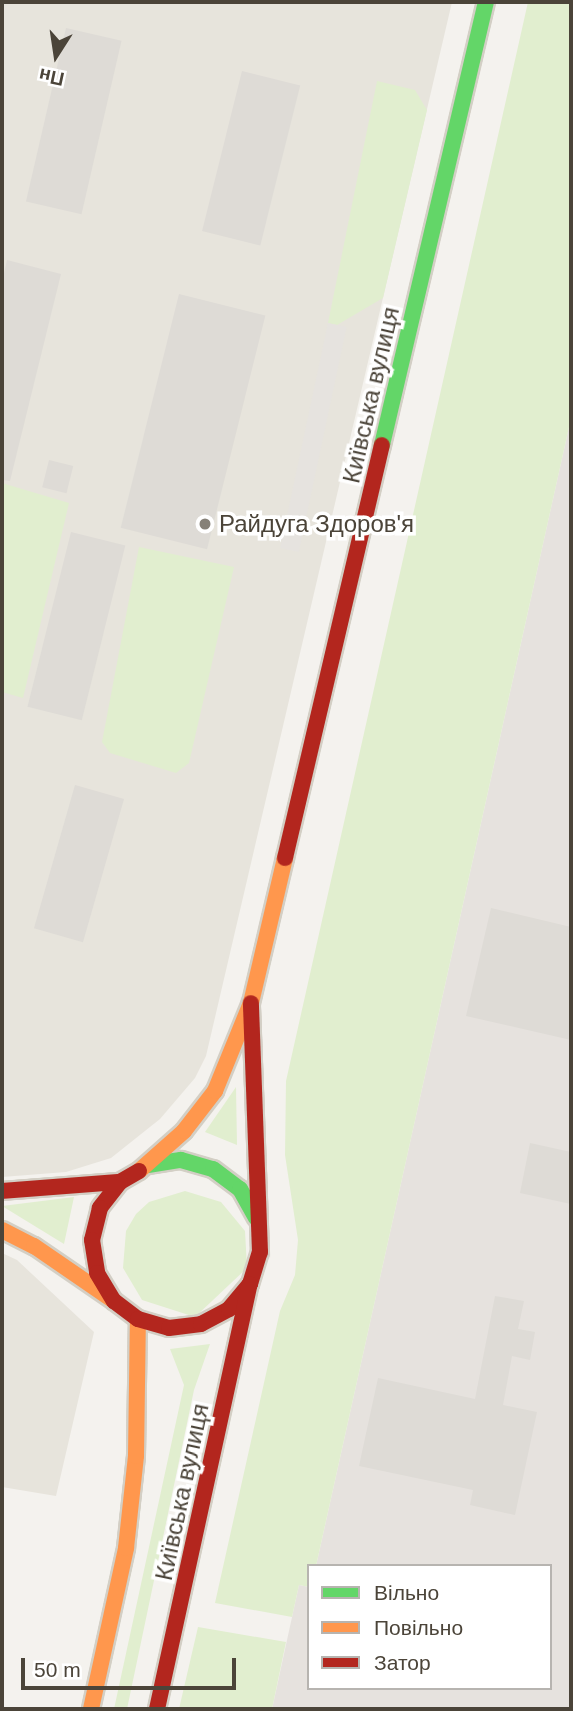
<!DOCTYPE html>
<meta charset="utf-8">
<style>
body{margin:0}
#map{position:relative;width:573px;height:1711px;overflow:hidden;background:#f4f2ee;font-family:Helvetica,sans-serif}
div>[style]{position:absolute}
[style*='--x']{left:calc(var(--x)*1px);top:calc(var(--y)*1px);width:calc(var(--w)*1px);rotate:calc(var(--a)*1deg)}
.residential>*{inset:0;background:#e7e4dc}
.industrial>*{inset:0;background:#e6e2de}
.green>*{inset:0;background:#e1eecf}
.parking>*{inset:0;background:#e6e3df;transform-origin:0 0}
.building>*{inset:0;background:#dedbd6;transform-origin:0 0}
.roads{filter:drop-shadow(2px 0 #d3cfc5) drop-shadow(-2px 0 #d3cfc5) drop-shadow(0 2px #d3cfc5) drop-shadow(0 -2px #d3cfc5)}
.fast>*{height:16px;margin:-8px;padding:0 8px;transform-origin:8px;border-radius:8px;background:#63d668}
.slow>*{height:16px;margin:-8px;padding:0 8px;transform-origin:8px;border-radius:8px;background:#ff974d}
.jam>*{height:16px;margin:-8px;padding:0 8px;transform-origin:8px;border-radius:8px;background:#b3261e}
.dots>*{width:19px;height:19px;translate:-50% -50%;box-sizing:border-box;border:4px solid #fff;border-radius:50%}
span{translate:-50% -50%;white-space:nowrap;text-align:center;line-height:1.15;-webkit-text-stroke:7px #fff;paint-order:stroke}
.street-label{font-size:24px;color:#4b4439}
.poi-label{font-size:24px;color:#4b4439}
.left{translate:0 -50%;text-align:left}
.frame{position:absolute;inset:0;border:4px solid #4b4439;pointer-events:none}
.legend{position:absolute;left:307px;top:1564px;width:245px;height:126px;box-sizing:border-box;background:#fff;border:2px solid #b7b4b0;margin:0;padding:9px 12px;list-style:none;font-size:21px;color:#4b4439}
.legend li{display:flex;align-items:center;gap:14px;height:35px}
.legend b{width:35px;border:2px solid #b7b4b0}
.north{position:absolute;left:21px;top:21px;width:70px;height:70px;-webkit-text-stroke:5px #fff;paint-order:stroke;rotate:192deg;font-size:19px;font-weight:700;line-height:28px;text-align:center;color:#4b4439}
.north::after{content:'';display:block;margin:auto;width:24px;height:32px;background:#4b4439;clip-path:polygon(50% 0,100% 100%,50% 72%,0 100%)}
.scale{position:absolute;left:21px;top:1658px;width:215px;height:32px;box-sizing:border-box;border:4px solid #4b4439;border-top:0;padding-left:9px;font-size:21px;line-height:24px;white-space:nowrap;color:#4b4439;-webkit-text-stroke:5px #fff;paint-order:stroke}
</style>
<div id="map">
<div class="residential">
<i style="clip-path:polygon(2px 2px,452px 2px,206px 1056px,195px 1078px,160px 1119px,111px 1158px,66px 1172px,2px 1177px)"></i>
<i style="clip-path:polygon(2px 1253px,17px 1260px,94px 1332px,56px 1496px,2px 1487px)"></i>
</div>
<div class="industrial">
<i style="clip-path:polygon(571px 418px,571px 1709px,272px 1709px,299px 1585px,309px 1587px,309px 1688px,550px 1688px,550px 1566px,316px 1566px)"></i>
</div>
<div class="green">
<i style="clip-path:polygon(528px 2px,571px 2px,571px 418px,316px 1566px,309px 1566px,309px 1587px,299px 1585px,292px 1617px,215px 1603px,280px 1311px,295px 1275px,298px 1240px,285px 1155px,286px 1081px)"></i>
<i style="clip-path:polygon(377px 81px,415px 90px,427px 110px,383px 298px,337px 325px,328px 323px)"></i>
<i style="clip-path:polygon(2px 483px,69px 503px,23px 698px,2px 692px)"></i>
<i style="clip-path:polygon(139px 547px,234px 567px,189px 763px,176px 773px,110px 753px,102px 742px)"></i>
<i style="clip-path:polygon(236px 1087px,237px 1145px,205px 1132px)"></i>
<i style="clip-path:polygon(185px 1191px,221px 1202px,245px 1231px,247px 1268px,195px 1317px,142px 1300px,123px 1268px,126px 1231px,136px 1214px,149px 1202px)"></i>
<i style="clip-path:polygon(74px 1197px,64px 1244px,2px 1206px)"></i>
<i style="clip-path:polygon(210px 1344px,194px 1390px,127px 1709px,114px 1709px,184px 1385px,170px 1349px)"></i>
<i style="clip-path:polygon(198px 1627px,286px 1642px,272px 1709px,179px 1709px)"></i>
</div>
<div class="parking">
<i style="left:328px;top:323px;width:19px;height:230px;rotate:12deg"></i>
</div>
<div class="building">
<i style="left:66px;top:28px;width:57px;height:178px;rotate:13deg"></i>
<i style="left:242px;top:71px;width:60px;height:165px;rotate:14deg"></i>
<i style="clip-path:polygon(7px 260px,61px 274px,10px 481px,2px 480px,2px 282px)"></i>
<i style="left:179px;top:294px;width:89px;height:241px;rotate:14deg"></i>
<i style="left:49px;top:460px;width:25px;height:28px;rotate:14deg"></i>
<i style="left:71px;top:532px;width:56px;height:180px;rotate:14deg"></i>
<i style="left:75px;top:785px;width:51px;height:149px;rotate:16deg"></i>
<i style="clip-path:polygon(491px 908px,571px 927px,571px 1040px,466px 1016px)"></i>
<i style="clip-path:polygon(530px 1143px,571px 1152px,571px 1204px,520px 1193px)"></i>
<i style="clip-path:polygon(495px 1296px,524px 1301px,518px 1329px,535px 1332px,530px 1360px,512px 1356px,503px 1405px,537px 1412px,515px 1515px,470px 1505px,473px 1490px,359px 1466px,378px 1378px,475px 1399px)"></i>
</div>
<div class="roads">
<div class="fast">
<i style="--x:382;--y:445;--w:455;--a:-76.8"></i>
<i style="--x:148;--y:1165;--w:33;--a:-9"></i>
<i style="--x:181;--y:1160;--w:33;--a:16"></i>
<i style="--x:213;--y:1169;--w:34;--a:37"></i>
<i style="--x:240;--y:1189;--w:33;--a:61"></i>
</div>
<div class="slow">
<i style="--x:139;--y:1171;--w:60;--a:-41.6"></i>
<i style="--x:184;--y:1131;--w:51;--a:-52.2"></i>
<i style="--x:215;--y:1091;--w:95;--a:-67.8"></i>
<i style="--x:251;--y:1003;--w:149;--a:-76.8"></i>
<i style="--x:2;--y:1230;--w:36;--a:27"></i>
<i style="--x:34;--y:1246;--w:97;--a:34.5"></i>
<i style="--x:91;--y:1709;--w:165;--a:-77.7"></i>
<i style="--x:126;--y:1548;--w:93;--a:-83.8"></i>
<i style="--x:136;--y:1456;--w:137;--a:-89.2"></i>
</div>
<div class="jam">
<i style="--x:285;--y:858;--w:424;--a:-76.8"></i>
<i style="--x:139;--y:1171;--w:22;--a:150"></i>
<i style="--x:120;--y:1182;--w:33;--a:128"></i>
<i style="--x:100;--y:1208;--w:33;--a:104"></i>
<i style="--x:92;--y:1240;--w:33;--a:81"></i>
<i style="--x:97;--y:1273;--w:33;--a:59"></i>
<i style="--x:114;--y:1301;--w:30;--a:37"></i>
<i style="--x:138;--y:1319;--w:32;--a:16"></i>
<i style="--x:169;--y:1328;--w:32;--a:-7"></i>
<i style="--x:201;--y:1324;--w:32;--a:-28"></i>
<i style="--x:229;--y:1309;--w:33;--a:-50"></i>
<i style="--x:250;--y:1284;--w:34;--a:-73"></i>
<i style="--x:260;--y:1252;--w:249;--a:-92.1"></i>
<i style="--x:2;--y:1191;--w:118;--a:-4.4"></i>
<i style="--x:157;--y:1709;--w:435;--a:-77.7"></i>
</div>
</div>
<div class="dots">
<i style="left:205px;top:524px;background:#868178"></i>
</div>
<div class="street-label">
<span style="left:371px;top:395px;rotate:-77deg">Київська вулиця</span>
<span style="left:182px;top:1492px;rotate:-78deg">Київська вулиця</span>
</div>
<div class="poi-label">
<span class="left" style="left:219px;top:524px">Райдуга Здоров'я</span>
</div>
<div class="frame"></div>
<ul class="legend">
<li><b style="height:9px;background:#63d668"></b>Вільно</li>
<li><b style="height:9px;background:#ff974d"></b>Повільно</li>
<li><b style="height:9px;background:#b3261e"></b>Затор</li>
</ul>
<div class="north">Пн</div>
<div class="scale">50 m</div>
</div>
